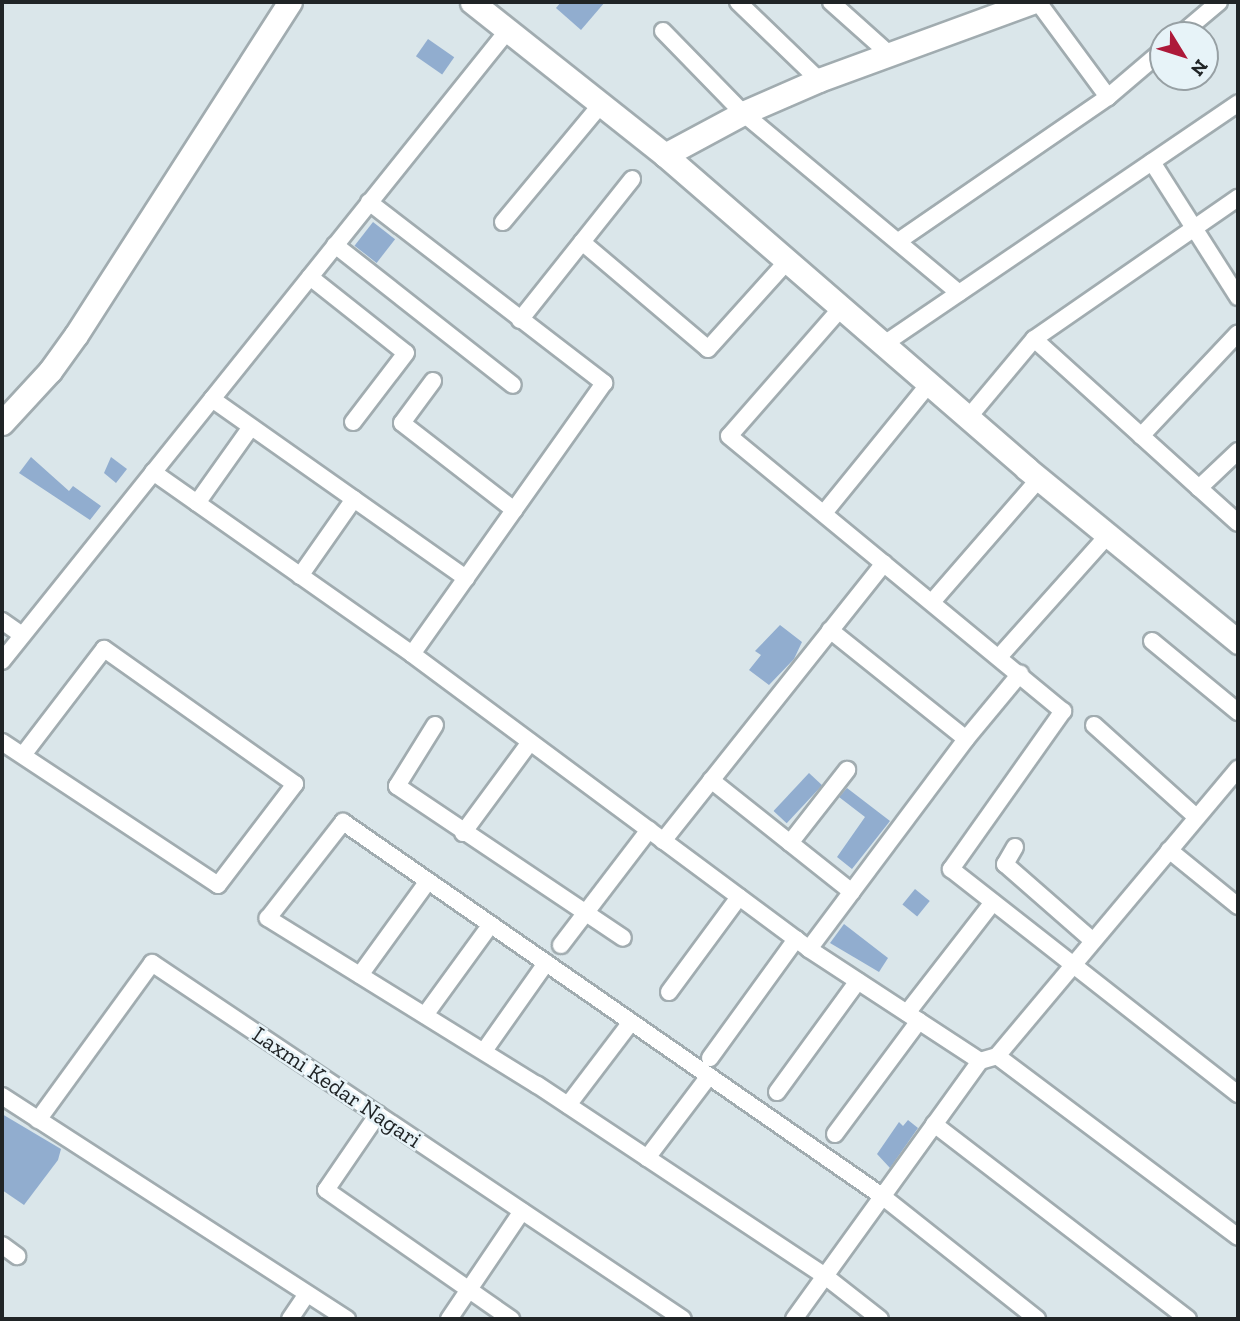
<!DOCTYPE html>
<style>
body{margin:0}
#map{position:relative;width:1240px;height:1321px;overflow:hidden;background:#dae6ea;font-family:"Zilla Slab",serif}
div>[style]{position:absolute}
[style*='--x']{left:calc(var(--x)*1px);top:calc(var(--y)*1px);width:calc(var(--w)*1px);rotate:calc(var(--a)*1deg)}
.building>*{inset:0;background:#91adcf;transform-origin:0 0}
.roads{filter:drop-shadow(2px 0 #a1acb0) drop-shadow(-2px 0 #a1acb0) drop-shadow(0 2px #a1acb0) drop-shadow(0 -2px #a1acb0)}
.street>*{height:16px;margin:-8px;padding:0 8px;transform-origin:8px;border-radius:8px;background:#fff}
.secondary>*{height:23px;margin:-11.5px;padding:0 11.5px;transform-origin:11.5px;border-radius:11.5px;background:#fff}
span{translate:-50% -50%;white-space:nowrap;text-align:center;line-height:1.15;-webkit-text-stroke:5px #e7f3f8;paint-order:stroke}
.street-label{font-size:23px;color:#202426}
.frame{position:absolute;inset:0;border:4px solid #202426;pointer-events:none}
.north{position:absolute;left:1149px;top:21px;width:70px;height:70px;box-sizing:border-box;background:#e7f3f8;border:2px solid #97a0a4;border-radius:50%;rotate:128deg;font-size:19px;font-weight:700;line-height:28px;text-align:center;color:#202426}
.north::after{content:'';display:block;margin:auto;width:24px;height:32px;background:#ad1939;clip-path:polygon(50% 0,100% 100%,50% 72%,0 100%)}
</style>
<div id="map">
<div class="building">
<i style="clip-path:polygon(561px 2px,605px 2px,581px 30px,556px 8px)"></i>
<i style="left:428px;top:39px;width:32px;height:21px;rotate:35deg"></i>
<i style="left:373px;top:222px;width:28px;height:30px;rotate:38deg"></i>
<i style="clip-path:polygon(31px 457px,69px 491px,73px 486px,101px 506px,90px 520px,19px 473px)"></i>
<i style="clip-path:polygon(111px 457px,127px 469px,116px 483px,104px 473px)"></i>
<i style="clip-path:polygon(780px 625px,802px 642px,794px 659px,769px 685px,749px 670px,761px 655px,755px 651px)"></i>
<i style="left:809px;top:773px;width:18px;height:52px;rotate:43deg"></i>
<i style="clip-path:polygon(847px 788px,890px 821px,852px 869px,837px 857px,865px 817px,839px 797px)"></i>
<i style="left:915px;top:889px;width:19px;height:20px;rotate:39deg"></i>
<i style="clip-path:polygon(844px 924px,888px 958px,879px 972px,830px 943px)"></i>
<i style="clip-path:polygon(2px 1114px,61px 1149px,58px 1160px,24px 1205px,2px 1190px)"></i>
<i style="clip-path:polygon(908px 1120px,918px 1128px,890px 1168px,877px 1154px,899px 1122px,903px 1126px)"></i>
</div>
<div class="roads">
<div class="street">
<i style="--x:738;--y:2;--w:112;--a:43.9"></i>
<i style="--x:831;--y:2;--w:76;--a:41.8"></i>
<i style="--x:1038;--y:2;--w:118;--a:53.6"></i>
<i style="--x:663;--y:31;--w:115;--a:45.7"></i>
<i style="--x:743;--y:113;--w:281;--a:39.8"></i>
<i style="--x:1180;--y:35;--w:51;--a:-40.2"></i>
<i style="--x:1152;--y:162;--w:160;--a:57.5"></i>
<i style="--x:369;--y:202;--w:297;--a:37.6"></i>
<i style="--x:604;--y:383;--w:332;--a:125.3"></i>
<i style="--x:503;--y:222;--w:155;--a:-50.2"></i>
<i style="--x:900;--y:240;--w:252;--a:-34.5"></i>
<i style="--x:1108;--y:97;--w:72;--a:-40.5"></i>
<i style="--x:582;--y:242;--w:165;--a:40.3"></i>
<i style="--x:708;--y:349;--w:120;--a:-48"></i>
<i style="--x:335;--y:245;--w:226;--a:38.2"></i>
<i style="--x:310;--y:277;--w:122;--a:38.4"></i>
<i style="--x:406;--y:353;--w:87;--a:127.5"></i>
<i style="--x:842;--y:307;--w:171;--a:131.2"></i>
<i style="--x:729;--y:436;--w:433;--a:39.5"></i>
<i style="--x:1063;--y:711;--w:194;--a:125.3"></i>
<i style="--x:951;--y:869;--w:365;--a:38.1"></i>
<i style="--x:520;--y:320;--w:180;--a:-51.5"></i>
<i style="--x:884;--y:344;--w:428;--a:-34.2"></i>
<i style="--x:433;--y:381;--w:52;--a:126.4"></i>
<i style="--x:402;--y:423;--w:142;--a:37.8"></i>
<i style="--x:212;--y:399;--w:311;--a:35.2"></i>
<i style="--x:968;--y:418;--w:103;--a:-50.1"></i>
<i style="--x:1141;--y:436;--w:141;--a:-46.7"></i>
<i style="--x:1238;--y:451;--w:54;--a:136.5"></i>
<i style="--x:1199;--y:488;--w:52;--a:41.9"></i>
<i style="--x:153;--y:472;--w:317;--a:35.1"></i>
<i style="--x:412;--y:654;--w:495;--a:36.6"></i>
<i style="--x:1199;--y:488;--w:222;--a:-137.9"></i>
<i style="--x:1034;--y:339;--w:248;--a:-34.7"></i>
<i style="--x:197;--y:503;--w:93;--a:-54.6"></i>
<i style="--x:824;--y:513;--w:166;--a:-50.9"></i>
<i style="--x:300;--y:576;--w:94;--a:-55"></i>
<i style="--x:932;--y:602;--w:163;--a:-49"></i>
<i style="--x:2;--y:621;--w:24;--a:35"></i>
<i style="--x:830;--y:630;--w:174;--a:38.7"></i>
<i style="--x:1152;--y:641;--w:112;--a:39.5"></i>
<i style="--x:999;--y:657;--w:164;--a:-48.2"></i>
<i style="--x:2;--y:661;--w:809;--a:-51.27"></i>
<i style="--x:435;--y:725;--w:72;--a:121.9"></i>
<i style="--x:397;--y:786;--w:272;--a:33.9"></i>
<i style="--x:1094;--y:725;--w:137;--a:42"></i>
<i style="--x:2;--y:742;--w:259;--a:33.5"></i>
<i style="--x:218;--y:885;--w:127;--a:-52.7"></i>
<i style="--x:295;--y:784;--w:234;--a:-144.7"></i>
<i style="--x:104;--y:649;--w:133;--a:127.4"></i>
<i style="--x:711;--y:780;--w:180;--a:38.5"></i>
<i style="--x:463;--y:833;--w:113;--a:-53.6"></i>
<i style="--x:663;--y:841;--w:355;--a:-51.5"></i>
<i style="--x:790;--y:843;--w:93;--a:-52"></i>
<i style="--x:1015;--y:847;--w:20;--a:120"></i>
<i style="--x:1005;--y:864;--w:117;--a:41.2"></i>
<i style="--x:1169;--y:850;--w:89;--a:39.1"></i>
<i style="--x:561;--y:945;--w:145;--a:-52.6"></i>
<i style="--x:360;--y:975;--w:116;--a:-54.1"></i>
<i style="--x:669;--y:992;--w:118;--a:-53.6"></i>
<i style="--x:907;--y:1013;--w:140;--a:-52.2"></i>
<i style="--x:425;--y:1015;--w:112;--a:-54"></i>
<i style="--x:484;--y:1051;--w:108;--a:-54.8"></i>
<i style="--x:997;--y:1056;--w:301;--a:36.9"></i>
<i style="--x:710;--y:1058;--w:147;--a:-54.1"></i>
<i style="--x:980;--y:1061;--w:204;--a:-146.8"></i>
<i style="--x:809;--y:949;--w:262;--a:-53.2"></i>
<i style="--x:966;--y:739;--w:85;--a:-50.3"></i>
<i style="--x:777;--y:1092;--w:137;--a:-53.9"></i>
<i style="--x:2;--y:1096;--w:411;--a:32.9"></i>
<i style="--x:568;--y:1105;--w:104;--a:-52.8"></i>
<i style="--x:378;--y:1114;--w:92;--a:124.4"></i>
<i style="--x:326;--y:1190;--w:226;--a:34.9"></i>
<i style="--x:38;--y:1120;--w:194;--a:-54"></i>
<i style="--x:152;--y:963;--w:639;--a:33.84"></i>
<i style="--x:934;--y:1124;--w:320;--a:37.5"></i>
<i style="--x:835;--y:1134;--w:141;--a:-53.4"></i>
<i style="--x:647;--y:1158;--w:103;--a:-52.9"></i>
<i style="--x:2;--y:1245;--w:19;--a:36"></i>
<i style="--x:290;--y:1319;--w:30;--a:-56"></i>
<i style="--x:449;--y:1319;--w:130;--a:-55.9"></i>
<i style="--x:794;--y:1319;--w:53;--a:-54.2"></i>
<i style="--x:825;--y:1276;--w:346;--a:-146.4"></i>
<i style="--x:537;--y:1085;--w:317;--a:-148.2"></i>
<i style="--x:268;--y:918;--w:122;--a:-52"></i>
<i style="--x:343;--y:822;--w:656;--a:34.76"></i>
<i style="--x:882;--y:1196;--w:198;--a:38.4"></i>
<i style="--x:880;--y:1319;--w:70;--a:-142"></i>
<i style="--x:825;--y:1276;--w:265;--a:-54.2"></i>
<i style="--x:980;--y:1061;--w:18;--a:-16"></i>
<i style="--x:997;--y:1056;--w:375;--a:-50"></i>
</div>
<div class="secondary">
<i style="--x:472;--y:2;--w:246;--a:38.4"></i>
<i style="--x:665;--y:155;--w:479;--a:40.9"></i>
<i style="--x:1027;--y:469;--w:273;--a:39.3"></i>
<i style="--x:665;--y:155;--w:89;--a:-28.3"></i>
<i style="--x:743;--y:113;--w:83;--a:-23.5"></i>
<i style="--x:819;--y:80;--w:227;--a:-20.1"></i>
<i style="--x:2;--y:423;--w:71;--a:-47.3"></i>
<i style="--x:50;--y:371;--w:44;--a:-54.2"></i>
<i style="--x:76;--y:335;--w:396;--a:-57.3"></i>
</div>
</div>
<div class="street-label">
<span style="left:337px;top:1087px;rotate:34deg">Laxmi Kedar Nagari</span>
</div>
<div class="frame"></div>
<div class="north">N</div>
</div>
